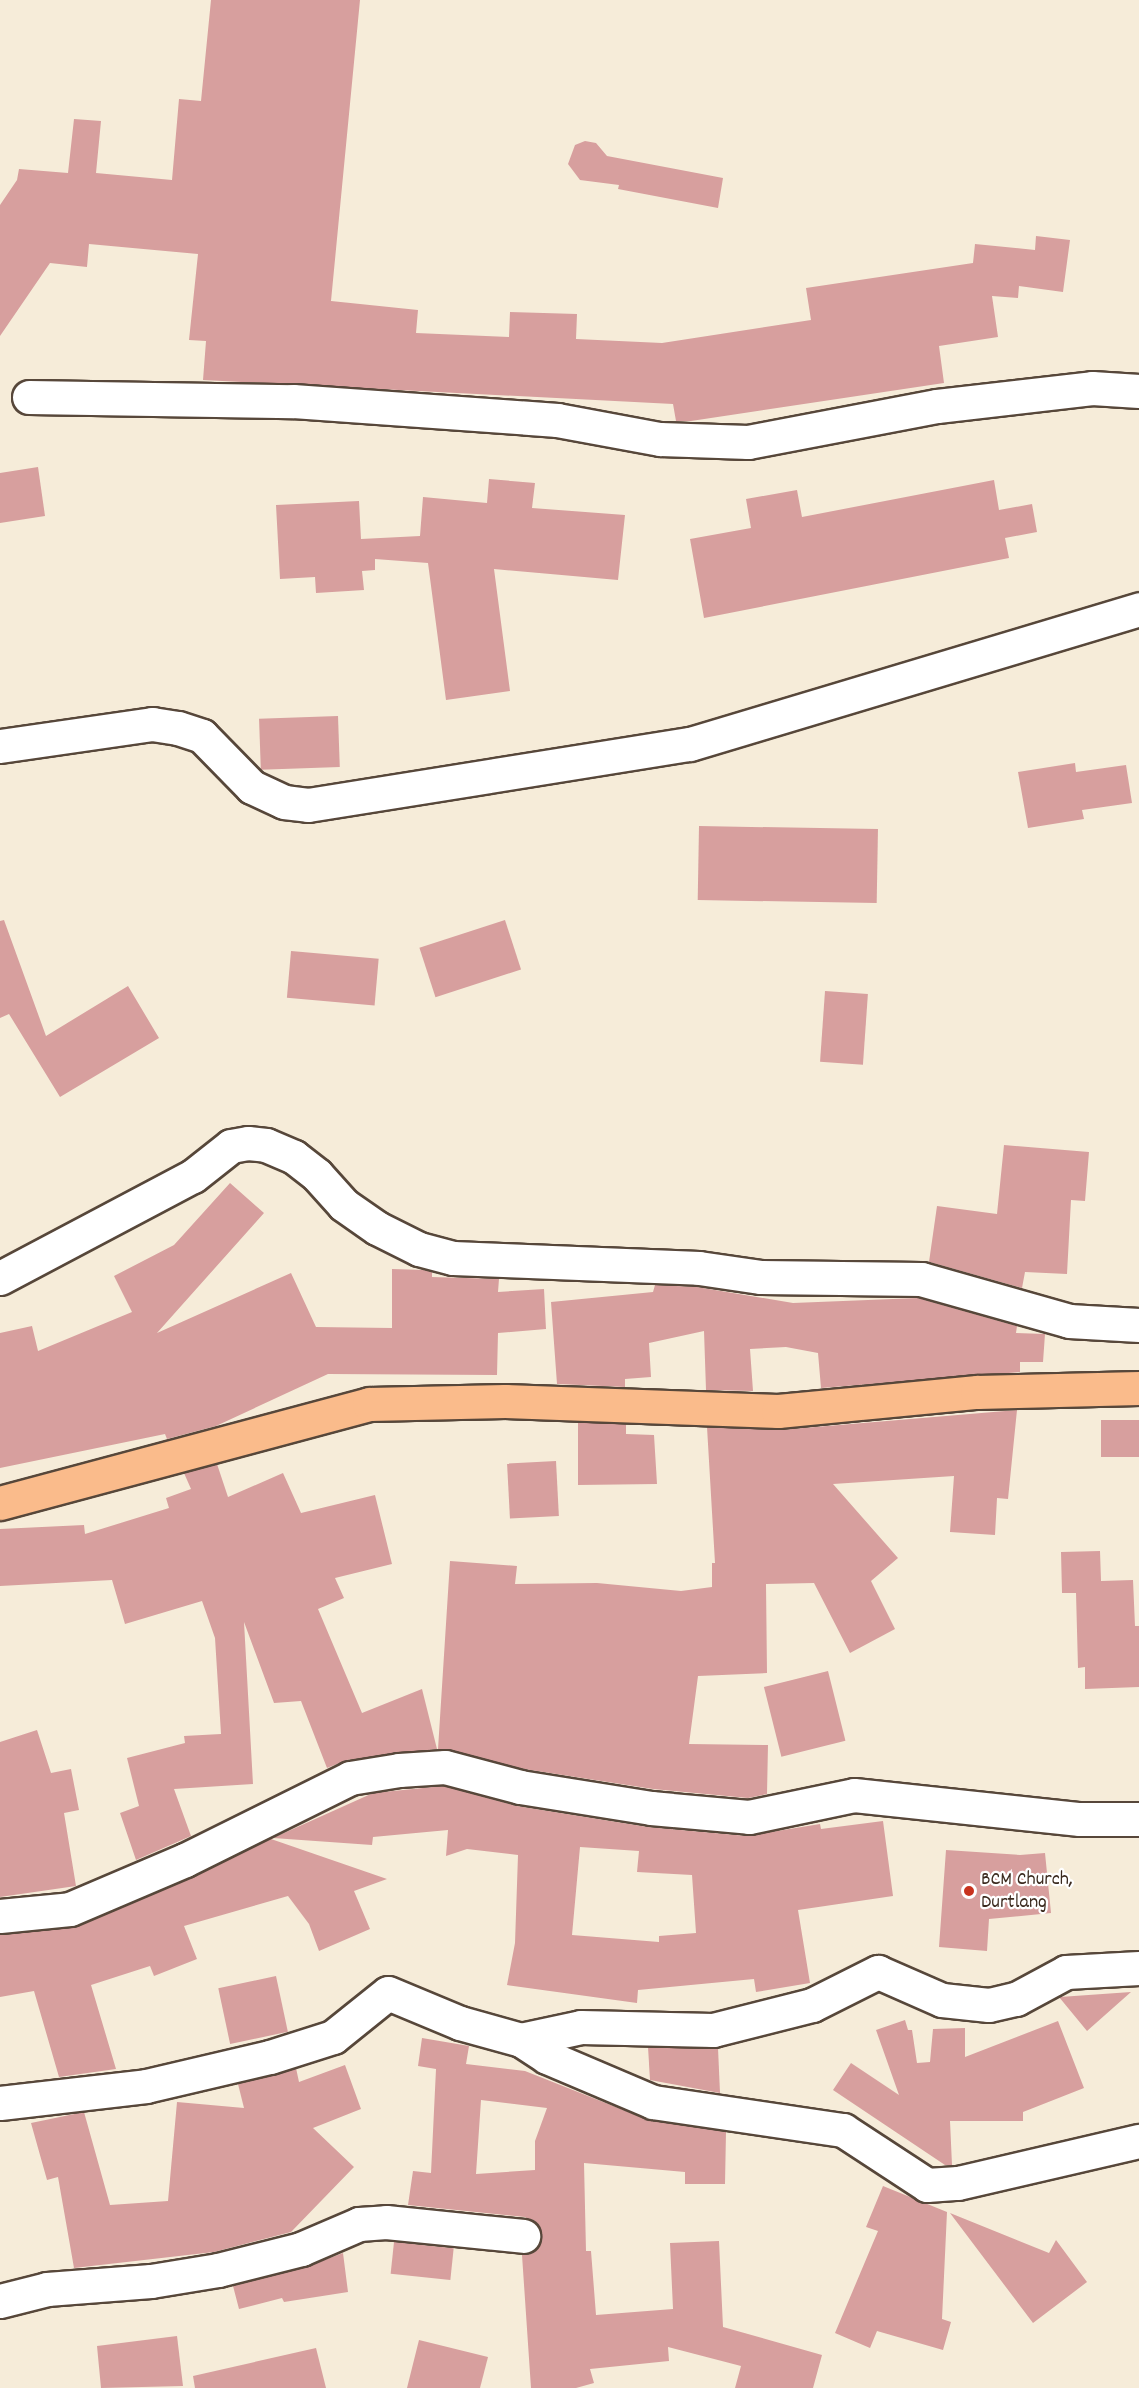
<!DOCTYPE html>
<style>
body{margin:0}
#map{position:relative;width:1139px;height:2388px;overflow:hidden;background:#f6ecd9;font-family:Dekko,sans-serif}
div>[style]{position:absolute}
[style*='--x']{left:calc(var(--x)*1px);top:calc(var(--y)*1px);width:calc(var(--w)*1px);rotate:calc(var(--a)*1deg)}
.building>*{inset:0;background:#d79f9e;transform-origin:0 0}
.roads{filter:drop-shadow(2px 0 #57473a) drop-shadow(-2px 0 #57473a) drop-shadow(0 2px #57473a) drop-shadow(0 -2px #57473a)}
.street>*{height:33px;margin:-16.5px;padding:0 16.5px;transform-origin:16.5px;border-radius:16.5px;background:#fff}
.highway>*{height:33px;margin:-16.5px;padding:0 16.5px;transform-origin:16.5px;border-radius:16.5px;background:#fabb8b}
.dots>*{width:16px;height:16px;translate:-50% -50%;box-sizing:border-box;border:3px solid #fff;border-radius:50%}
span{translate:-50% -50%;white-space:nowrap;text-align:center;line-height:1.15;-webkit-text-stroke:4.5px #fff;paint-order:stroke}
.poi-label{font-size:20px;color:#3b2a1e}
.left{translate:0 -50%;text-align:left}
</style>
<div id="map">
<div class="building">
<i style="clip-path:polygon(211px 0,360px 0,331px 301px,418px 310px,416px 333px,509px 337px,510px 312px,577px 314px,576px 339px,662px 343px,811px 320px,806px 288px,973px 263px,975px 244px,1035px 250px,1036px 236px,1070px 240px,1063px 292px,1019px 286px,1018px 298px,992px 296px,998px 337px,939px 346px,944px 383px,691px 421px,676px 421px,673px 404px,203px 380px,206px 341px,189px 340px,198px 254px,89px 244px,87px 267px,50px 263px,0 336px,0 205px,17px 180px,19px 169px,68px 173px,74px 119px,101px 121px,96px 173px,172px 180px,179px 99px,201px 101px)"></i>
<i style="clip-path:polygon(585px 141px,596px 143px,607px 156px,723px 178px,718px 208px,618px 189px,619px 185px,580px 180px,568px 164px,575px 145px)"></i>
<i style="clip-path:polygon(38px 467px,45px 516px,0 523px,0 473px)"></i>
<i style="clip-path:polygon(489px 479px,535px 483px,532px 508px,625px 515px,618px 580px,494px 569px,510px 691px,446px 700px,428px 563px,375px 559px,375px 570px,362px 571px,364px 590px,316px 593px,315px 577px,280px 579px,276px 505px,359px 501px,361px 539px,420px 536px,423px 497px,487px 503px)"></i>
<i style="clip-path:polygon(994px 480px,999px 510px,1032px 504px,1037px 532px,1005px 538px,1009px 558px,704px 618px,690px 539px,751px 528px,746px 499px,797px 490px,802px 517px)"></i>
<i style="left:338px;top:716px;width:51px;height:79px;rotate:88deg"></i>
<i style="clip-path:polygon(1075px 763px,1076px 772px,1126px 765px,1132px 803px,1082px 810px,1084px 819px,1028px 828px,1018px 772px)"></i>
<i style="left:699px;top:826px;width:179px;height:74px;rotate:1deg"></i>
<i style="clip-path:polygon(4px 920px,46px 1036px,128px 986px,159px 1038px,60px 1097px,9px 1014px,0 1018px,0 921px)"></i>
<i style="left:505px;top:920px;width:52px;height:90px;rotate:72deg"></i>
<i style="left:291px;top:951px;width:88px;height:47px;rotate:5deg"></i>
<i style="left:825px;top:991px;width:43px;height:71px;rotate:4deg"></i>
<i style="clip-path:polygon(1004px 1145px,1089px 1152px,1085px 1201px,1071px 1200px,1067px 1274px,1025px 1272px,1022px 1288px,929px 1262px,937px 1206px,997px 1214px)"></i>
<i style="clip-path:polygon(230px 1183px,264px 1213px,157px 1333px,291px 1273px,316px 1327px,392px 1328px,392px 1269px,424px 1270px,432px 1272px,432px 1277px,499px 1279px,498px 1292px,544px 1289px,546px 1329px,498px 1333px,497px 1375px,328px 1374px,216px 1426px,167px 1439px,165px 1434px,0 1468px,0 1333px,32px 1326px,38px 1351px,132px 1312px,114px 1276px,174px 1245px)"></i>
<i style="clip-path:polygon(655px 1285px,697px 1287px,793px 1303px,918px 1298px,1017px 1326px,1016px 1333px,1045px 1334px,1043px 1362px,1020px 1362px,1020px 1372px,821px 1388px,818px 1353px,786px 1347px,750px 1349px,753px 1391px,706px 1390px,704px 1331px,649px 1343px,651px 1377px,625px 1379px,625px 1387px,557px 1384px,551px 1302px,653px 1292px)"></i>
<i style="clip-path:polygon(1017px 1410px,1008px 1499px,997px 1498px,995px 1535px,950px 1532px,954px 1476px,833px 1484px,898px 1558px,871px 1581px,895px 1629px,850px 1653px,814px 1583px,766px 1584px,767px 1673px,698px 1676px,689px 1744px,768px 1745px,767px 1794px,748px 1798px,653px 1789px,524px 1769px,438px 1749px,450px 1561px,517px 1566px,515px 1584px,597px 1583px,681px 1591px,712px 1587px,712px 1563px,715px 1563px,707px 1427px,780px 1430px)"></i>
<i style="left:1101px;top:1420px;width:38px;height:37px"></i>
<i style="clip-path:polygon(578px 1422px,626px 1424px,626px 1434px,654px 1435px,657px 1484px,578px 1485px)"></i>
<i style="left:556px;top:1461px;width:55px;height:49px;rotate:87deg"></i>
<i style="clip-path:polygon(217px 1464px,228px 1497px,283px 1473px,301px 1513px,375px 1495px,392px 1564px,335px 1578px,344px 1598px,318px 1609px,362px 1713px,422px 1689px,437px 1749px,347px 1760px,327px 1768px,301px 1701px,274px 1703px,244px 1622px,253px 1784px,174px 1789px,191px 1836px,136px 1860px,120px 1813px,139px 1806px,127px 1758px,185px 1743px,184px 1736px,221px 1734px,215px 1638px,202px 1601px,125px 1624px,112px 1580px,0 1586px,0 1529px,84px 1525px,85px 1534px,169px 1508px,166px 1498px,191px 1489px,184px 1473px)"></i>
<i style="clip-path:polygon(1100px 1551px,1101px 1581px,1133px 1580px,1135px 1626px,1139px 1626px,1139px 1687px,1085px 1689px,1085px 1667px,1078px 1668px,1076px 1593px,1062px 1593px,1061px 1552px)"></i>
<i style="left:828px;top:1671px;width:72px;height:66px;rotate:76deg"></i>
<i style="clip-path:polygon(37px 1730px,51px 1773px,71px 1769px,79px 1810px,64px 1813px,76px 1886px,0 1897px,0 1742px)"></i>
<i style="clip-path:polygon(evenodd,443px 1786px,517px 1806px,648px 1827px,747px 1836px,820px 1824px,821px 1829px,883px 1821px,893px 1896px,798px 1910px,810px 1983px,756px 1992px,754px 1979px,638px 1990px,637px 2003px,507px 1985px,515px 1943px,518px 1855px,467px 1849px,446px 1856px,448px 1830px,373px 1837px,372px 1845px,273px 1838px,373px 1793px,443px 1786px,580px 1847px,639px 1851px,637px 1872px,692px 1875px,696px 1933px,659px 1936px,659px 1942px,572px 1935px,580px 1847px)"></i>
<i style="clip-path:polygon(271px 1839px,387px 1879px,354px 1891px,370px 1929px,319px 1951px,309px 1924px,288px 1896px,184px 1926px,197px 1959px,154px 1976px,150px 1966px,91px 1985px,116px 2069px,59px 2077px,34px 1991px,0 1997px,0 1934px,77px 1926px)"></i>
<i style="clip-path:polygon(946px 1850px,1020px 1855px,1045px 1853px,1051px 1913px,989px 1919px,987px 1951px,939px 1947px)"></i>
<i style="left:276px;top:1976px;width:57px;height:59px;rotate:78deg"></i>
<i style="clip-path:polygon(1131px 1992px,1087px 2031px,1059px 1997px,1060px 1997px)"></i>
<i style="clip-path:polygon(905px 2020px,908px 2030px,912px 2030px,917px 2063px,930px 2062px,933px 2029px,965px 2028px,965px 2057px,1058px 2021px,1084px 2088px,1023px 2112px,1023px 2121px,950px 2121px,952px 2165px,945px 2165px,833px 2090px,851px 2063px,899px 2095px,876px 2030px)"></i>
<i style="clip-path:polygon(evenodd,422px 2038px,469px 2046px,466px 2064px,525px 2071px,646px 2119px,726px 2132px,725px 2184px,685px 2184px,685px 2172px,584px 2163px,586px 2251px,591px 2251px,596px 2315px,673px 2309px,670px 2243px,719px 2241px,723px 2327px,822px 2355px,813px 2388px,735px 2388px,741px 2366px,668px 2347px,669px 2361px,590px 2369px,594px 2383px,576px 2388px,531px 2388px,522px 2255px,538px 2246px,540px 2228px,525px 2217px,408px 2205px,413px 2171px,431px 2173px,436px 2069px,418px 2066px,422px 2038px,481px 2100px,547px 2108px,535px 2141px,535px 2170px,476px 2174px,481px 2100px)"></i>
<i style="clip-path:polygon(648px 2047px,718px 2048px,720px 2093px,650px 2080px)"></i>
<i style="clip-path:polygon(345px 2065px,361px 2109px,313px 2128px,354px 2167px,291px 2232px,214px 2252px,74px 2268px,58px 2177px,47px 2180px,31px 2123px,84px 2112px,110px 2205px,168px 2201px,177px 2102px,244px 2108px,238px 2084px,296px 2068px,299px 2082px)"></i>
<i style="clip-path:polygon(883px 2186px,947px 2212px,942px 2319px,951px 2322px,943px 2350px,877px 2331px,870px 2348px,835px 2333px,878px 2231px,866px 2227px)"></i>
<i style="clip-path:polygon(950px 2213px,1049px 2253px,1056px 2240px,1087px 2282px,1033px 2323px)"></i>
<i style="left:394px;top:2242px;width:60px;height:32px;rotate:6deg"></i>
<i style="clip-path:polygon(343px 2253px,348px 2292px,284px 2302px,282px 2298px,239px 2309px,233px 2286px,306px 2267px)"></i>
<i style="clip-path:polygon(177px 2336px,183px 2386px,101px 2388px,97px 2346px)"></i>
<i style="clip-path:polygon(419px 2340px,488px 2357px,480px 2388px,407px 2388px)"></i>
<i style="clip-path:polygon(316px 2348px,326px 2388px,195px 2388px,193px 2376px)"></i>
</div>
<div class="roads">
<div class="street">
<i style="--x:29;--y:397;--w:264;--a:0.9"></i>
<i style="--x:293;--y:401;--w:265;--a:4.1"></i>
<i style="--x:557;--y:420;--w:105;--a:10.5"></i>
<i style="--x:660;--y:439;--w:88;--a:2"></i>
<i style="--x:748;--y:442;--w:192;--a:-10.8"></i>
<i style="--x:937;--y:406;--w:156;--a:-6.6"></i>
<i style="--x:1092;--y:388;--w:47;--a:3.7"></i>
<i style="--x:0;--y:746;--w:154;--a:-8.2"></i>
<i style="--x:152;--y:724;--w:26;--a:9"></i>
<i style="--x:178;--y:728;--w:25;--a:18"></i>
<i style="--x:202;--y:736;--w:71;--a:45.6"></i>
<i style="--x:252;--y:787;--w:35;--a:25"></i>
<i style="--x:284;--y:802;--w:24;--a:7"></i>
<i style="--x:308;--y:805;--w:387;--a:-9.1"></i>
<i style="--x:690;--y:744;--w:469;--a:-16.7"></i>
<i style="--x:0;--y:1278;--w:218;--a:-27.9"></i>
<i style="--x:193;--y:1176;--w:48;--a:-38.3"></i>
<i style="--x:231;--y:1146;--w:17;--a:-10"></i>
<i style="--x:248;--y:1143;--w:18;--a:6"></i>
<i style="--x:266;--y:1145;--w:30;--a:23"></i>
<i style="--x:294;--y:1157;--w:29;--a:38"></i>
<i style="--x:317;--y:1175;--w:40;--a:48"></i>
<i style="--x:344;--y:1205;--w:40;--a:34.9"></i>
<i style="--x:377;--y:1228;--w:47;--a:26.6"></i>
<i style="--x:419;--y:1249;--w:35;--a:15"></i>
<i style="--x:453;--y:1258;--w:246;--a:2.3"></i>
<i style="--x:699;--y:1268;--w:63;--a:8.3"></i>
<i style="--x:761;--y:1277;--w:160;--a:0.7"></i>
<i style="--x:921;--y:1279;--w:154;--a:15.8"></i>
<i style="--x:1069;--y:1321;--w:70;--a:3.3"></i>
<i style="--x:0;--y:1916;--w:70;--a:-5.7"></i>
<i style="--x:70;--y:1909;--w:125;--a:-23.1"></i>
<i style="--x:185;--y:1860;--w:184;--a:-26.4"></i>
<i style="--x:350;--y:1778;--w:50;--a:-9.3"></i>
<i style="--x:399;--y:1770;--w:46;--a:-3.7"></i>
<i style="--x:445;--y:1767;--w:78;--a:14.9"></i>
<i style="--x:520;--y:1787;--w:133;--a:9.1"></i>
<i style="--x:651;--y:1808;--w:98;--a:5.2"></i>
<i style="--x:749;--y:1817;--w:107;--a:-11.8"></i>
<i style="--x:854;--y:1795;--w:227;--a:6.1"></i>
<i style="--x:1080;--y:1819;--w:59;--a:0"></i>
<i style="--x:521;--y:2040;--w:61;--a:-12.2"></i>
<i style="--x:581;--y:2027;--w:132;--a:1.3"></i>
<i style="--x:713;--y:2030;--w:102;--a:-14.2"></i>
<i style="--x:812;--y:2005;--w:74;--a:-26.6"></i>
<i style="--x:878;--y:1972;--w:70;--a:23.6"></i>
<i style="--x:942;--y:2000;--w:47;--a:6.1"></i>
<i style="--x:989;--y:2005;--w:28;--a:-13"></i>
<i style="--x:1016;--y:1999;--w:57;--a:-28.4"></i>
<i style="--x:1066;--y:1972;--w:73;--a:-3.1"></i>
<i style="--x:0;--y:2103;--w:147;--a:-6.6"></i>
<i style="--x:146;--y:2086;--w:127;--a:-13.2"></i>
<i style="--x:270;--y:2057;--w:66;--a:-17.6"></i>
<i style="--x:333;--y:2037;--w:70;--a:-38.7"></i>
<i style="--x:388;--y:1993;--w:78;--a:22.6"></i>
<i style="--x:460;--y:2023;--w:63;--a:15.6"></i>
<i style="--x:521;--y:2040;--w:31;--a:33"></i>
<i style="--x:547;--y:2057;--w:115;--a:23"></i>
<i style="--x:653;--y:2102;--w:192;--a:8.4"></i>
<i style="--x:843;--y:2130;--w:100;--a:33.2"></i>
<i style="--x:927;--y:2185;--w:31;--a:-4"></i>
<i style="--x:958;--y:2183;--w:186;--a:-13.1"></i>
<i style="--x:0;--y:2301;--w:49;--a:-14.3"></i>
<i style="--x:47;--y:2289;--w:104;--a:-4.4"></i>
<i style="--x:151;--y:2281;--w:68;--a:-9.3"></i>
<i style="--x:218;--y:2270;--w:86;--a:-14.2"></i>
<i style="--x:301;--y:2249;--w:63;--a:-23.3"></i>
<i style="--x:359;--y:2224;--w:27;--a:-4"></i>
<i style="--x:386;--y:2222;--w:138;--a:5.8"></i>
</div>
<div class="highway">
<i style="--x:0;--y:1503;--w:382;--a:-15"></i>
<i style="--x:369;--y:1404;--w:136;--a:-1.3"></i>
<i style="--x:505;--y:1401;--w:273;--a:2.1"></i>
<i style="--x:778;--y:1411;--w:200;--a:-5.5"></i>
<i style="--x:977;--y:1392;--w:162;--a:-1.4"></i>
</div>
</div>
<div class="dots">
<i style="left:969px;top:1891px;background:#c8321e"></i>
</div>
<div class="poi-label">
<span class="left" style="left:981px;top:1892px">BCM Church,<br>Durtlang</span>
</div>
</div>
